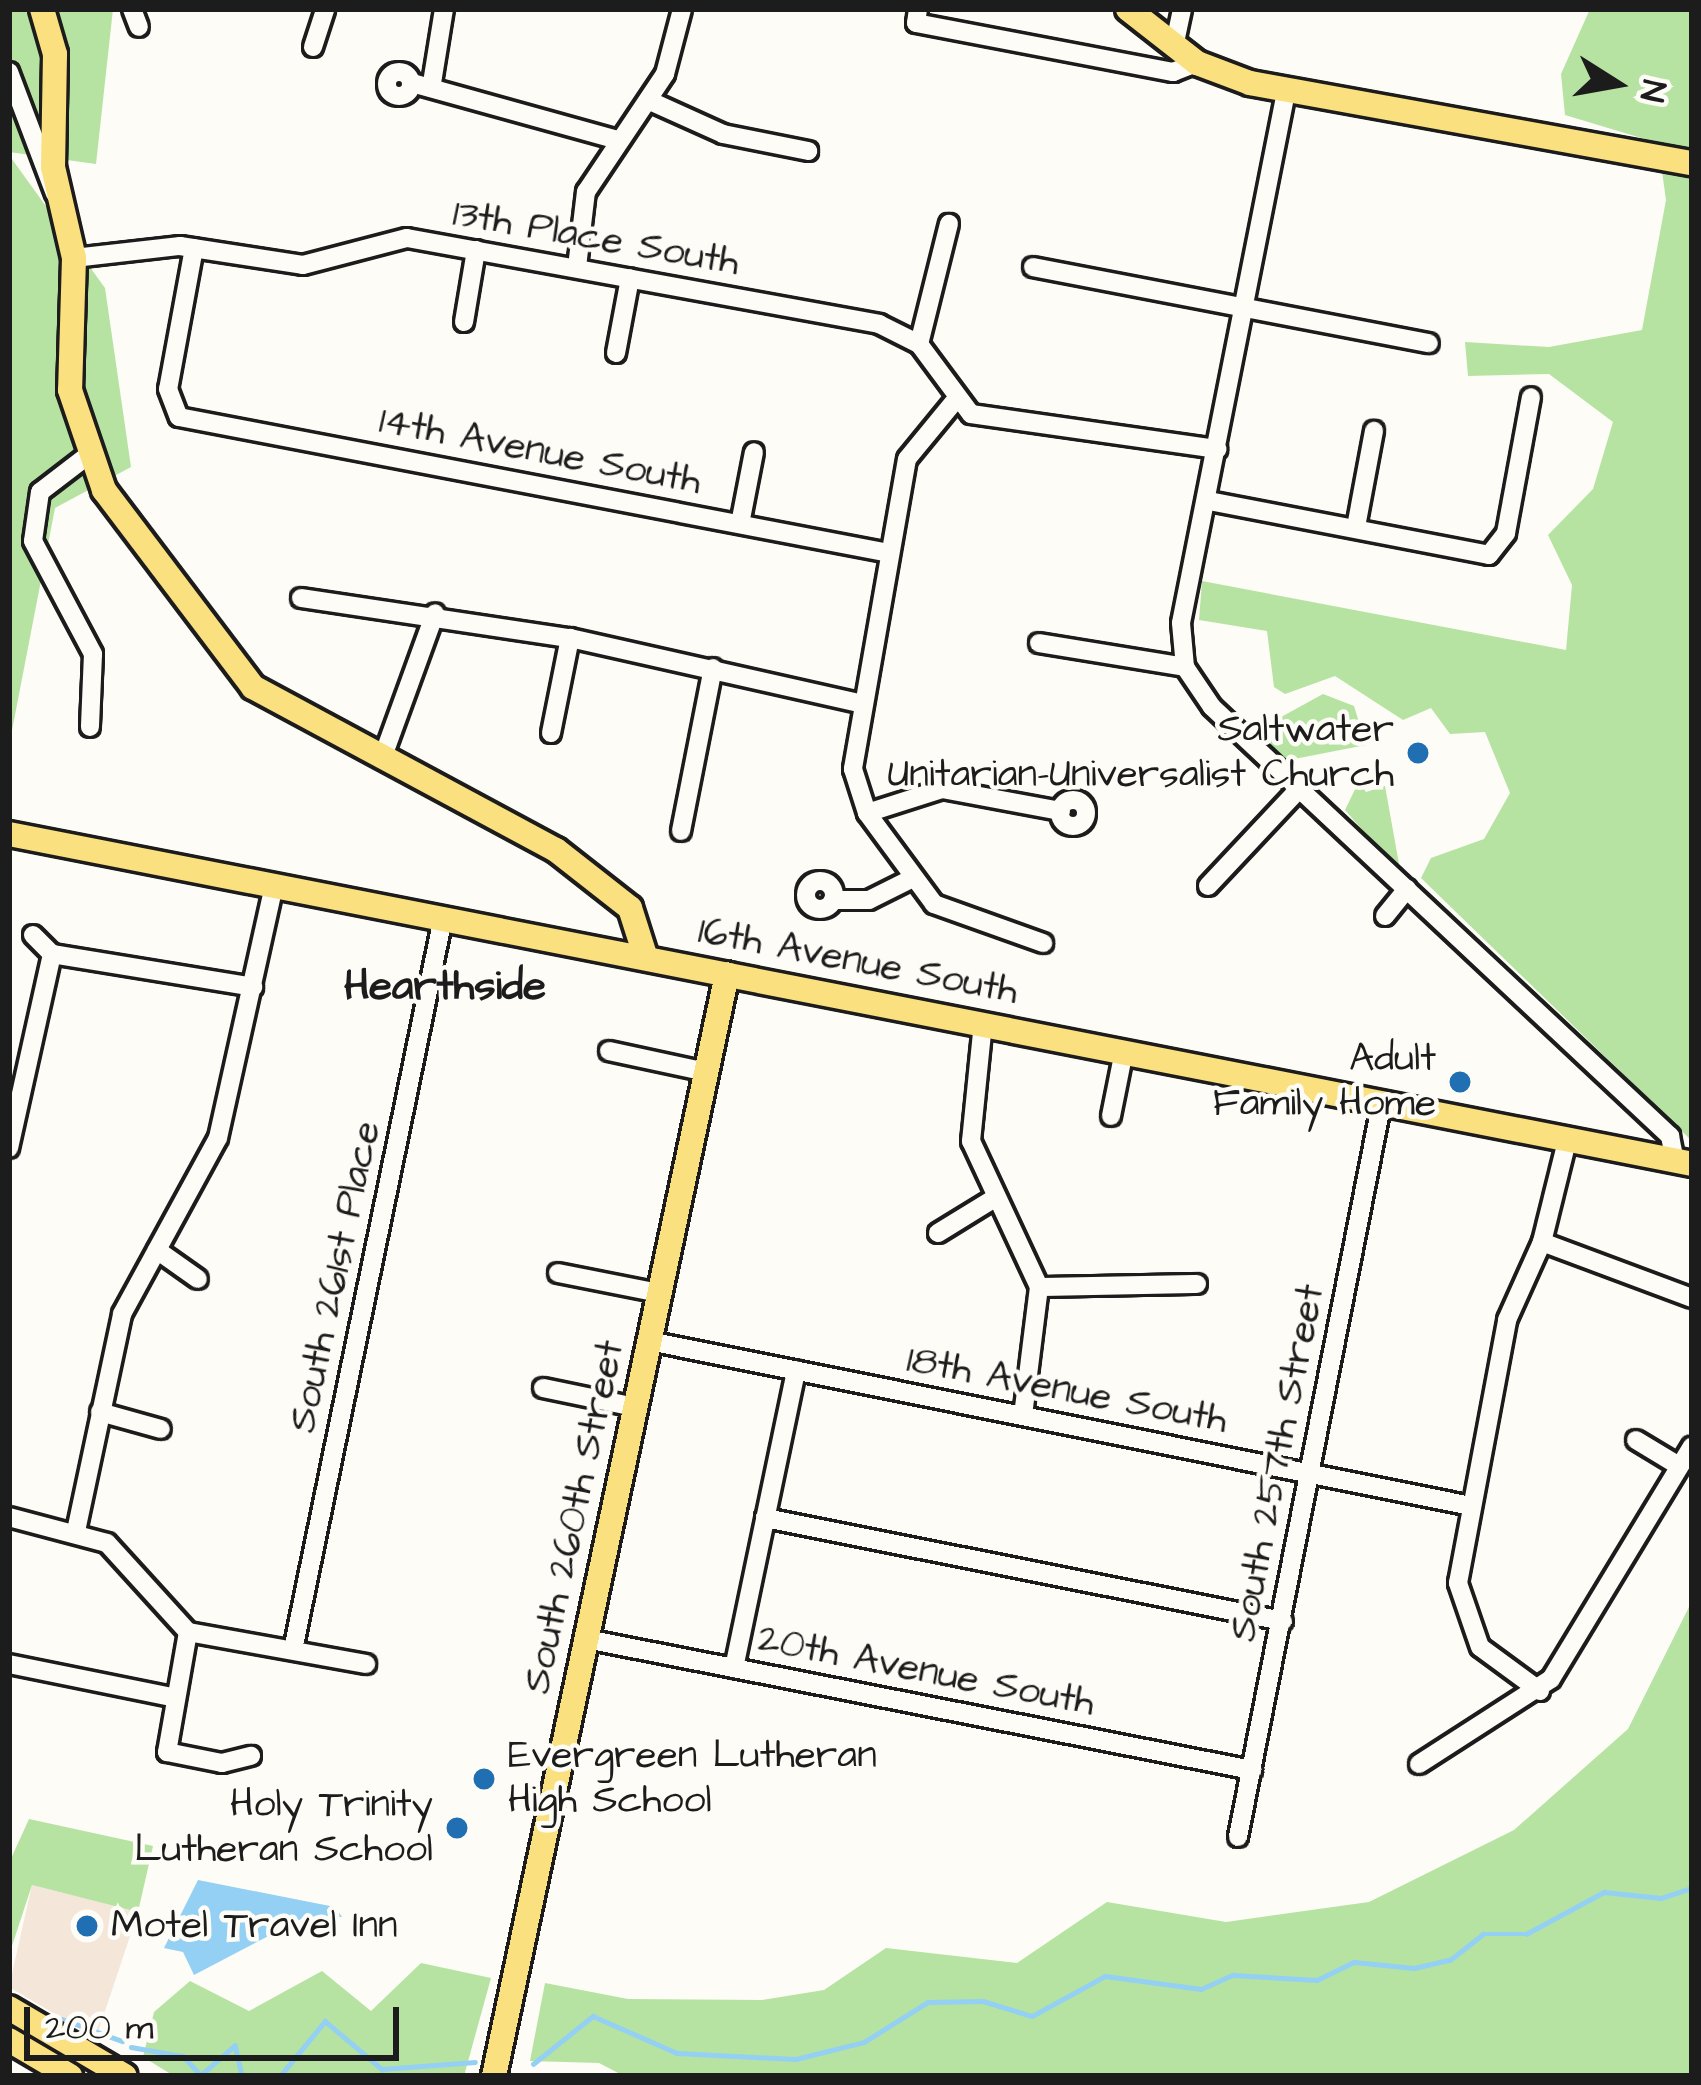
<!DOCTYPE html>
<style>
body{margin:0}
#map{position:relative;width:1701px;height:2085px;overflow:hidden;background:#fdfcf7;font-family:"Architects Daughter",sans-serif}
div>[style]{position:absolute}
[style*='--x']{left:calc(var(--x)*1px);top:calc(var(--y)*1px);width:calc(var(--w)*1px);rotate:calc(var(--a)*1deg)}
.built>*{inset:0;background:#f4e6d8}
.green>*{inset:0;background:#b6e3a1}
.water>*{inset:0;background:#93d0f3}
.stream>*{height:4.5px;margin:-2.25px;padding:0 2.25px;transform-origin:2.25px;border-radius:2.25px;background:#93d0f3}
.roads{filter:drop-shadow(3px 0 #1c1c1c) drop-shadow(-3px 0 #1c1c1c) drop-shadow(0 3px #1c1c1c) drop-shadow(0 -3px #1c1c1c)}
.minor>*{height:18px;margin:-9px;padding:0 9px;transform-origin:9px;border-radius:9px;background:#fdfcf7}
.minor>.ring{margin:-9px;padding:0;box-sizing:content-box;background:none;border:18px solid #fdfcf7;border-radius:50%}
.major>*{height:24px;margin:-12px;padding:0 12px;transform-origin:12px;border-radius:12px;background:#fbe080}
.dots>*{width:33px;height:33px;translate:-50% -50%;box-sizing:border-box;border:6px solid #fdfcf7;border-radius:50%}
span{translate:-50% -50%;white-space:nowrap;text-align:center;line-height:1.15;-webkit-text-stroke:9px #fdfcf7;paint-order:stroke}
.street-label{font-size:39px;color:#1c1c1c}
.poi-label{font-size:39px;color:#1c1c1c}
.right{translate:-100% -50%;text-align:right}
.left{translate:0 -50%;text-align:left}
.neighbourhood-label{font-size:42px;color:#1c1c1c;font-weight:700}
.frame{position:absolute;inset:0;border:12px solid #1c1c1c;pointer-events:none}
.north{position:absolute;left:1557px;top:24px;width:120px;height:120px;-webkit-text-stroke:9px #fdfcf7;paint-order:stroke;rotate:101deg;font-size:33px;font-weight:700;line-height:48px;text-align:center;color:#1c1c1c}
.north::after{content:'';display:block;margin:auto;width:42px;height:54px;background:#1c1c1c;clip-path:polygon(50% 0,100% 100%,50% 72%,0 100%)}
.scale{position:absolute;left:24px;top:2007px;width:375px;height:54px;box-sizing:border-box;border:6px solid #1c1c1c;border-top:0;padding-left:15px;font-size:36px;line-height:42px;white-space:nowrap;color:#1c1c1c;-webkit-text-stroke:9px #fdfcf7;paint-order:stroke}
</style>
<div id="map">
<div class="built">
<i style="clip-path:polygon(32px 1885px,138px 1912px,96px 2038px,9px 1987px)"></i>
</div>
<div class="green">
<i style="clip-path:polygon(9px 9px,113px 9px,96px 164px,9px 152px)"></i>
<i style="clip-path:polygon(1590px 9px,1692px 9px,1692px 1141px,1421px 878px,1431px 858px,1484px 839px,1510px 793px,1485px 732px,1450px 734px,1431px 708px,1403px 720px,1335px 676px,1285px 694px,1274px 687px,1267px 631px,1199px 620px,1202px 581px,1566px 650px,1572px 585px,1548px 535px,1593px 489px,1613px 422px,1549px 374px,1468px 376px,1465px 342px,1549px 347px,1642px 330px,1666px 200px,1658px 143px,1565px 115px,1561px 74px)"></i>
<i style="clip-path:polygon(9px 155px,105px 288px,131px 467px,55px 508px,9px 746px)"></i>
<i style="clip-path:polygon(1323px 694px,1354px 706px,1366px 745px,1289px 760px,1270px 750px,1272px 722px)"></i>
<i style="clip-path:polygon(1359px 781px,1366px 792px,1385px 786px,1401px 875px,1345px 810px)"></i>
<i style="clip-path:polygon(1692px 1601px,1692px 2076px,624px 2076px,599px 2063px,530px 2061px,545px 1983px,628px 1999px,762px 2000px,824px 1990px,886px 1948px,1017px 1963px,1107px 1902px,1226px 1922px,1369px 1902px,1514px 1830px,1628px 1729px)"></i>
<i style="clip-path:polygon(29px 1819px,153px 1846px,138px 1912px,32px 1885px,9px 1955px,9px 1863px)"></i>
<i style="clip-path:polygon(421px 1963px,491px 1978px,464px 2076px,174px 2076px,143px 2057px,154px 2012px,190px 1981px,249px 2011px,322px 1971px,371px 2011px)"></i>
</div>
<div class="water">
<i style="clip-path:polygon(198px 1880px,335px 1907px,342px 1917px,303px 1918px,194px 1975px,183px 1952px,164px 1948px)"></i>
</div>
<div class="stream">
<i style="--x:62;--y:2019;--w:64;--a:20.1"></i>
<i style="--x:131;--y:2047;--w:53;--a:9.8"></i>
<i style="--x:183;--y:2056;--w:26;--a:47"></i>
<i style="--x:201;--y:2075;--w:45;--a:-41.4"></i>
<i style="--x:235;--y:2045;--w:32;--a:77"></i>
<i style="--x:533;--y:2064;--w:77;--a:-38.7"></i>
<i style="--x:593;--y:2016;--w:92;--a:23.8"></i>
<i style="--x:677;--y:2053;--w:119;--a:2.9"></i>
<i style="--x:796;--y:2059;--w:70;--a:-14"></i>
<i style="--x:864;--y:2042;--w:75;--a:-32"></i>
<i style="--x:928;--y:2002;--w:55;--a:-1"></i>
<i style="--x:983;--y:2001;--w:51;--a:17"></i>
<i style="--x:1032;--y:2016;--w:83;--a:-28.7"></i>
<i style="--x:1105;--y:1976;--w:97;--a:7.7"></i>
<i style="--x:1201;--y:1989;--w:35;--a:-24"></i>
<i style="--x:1233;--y:1975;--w:84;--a:3.4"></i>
<i style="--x:1317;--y:1980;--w:41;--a:-25.9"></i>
<i style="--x:1354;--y:1962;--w:60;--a:5.7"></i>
<i style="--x:1414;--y:1968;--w:37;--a:-13"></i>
<i style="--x:1450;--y:1960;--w:42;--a:-38.2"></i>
<i style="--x:1483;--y:1934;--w:43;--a:0"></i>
<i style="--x:1526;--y:1934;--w:89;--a:-28.3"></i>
<i style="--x:1604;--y:1892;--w:57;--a:6"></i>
<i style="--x:1661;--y:1898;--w:33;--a:-18"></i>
<i style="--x:280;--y:2076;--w:71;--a:-50.7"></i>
<i style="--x:325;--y:2021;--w:75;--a:40.1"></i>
<i style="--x:382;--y:2069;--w:93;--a:-4.3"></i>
</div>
<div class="roads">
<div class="minor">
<i style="--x:132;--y:9;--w:19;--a:69"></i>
<i style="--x:918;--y:9;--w:14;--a:98"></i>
<i style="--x:916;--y:23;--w:262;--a:10.8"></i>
<i style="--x:1173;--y:72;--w:26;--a:-21"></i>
<i style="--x:313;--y:47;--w:40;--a:-72"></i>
<i style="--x:1174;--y:47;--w:39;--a:-78"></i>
<i class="ring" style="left:387px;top:72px;width:6px;height:6px"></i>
<i style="--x:9;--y:72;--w:130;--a:69.3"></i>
<i style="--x:412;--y:83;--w:213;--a:15.5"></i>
<i style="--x:432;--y:83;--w:75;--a:-80.8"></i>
<i style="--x:1286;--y:92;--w:541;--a:101.19"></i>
<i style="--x:1181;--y:623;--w:44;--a:84.8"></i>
<i style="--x:1185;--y:667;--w:48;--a:56"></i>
<i style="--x:1212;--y:707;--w:628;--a:43.13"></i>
<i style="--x:1670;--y:1136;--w:25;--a:79"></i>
<i style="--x:650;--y:101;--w:80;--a:24.3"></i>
<i style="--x:723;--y:134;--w:87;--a:11.3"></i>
<i style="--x:194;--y:248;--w:143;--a:100.4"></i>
<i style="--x:168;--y:389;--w:30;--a:69"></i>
<i style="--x:179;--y:417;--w:723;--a:10.84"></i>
<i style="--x:74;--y:258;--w:107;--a:-6.5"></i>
<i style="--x:180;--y:246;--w:124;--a:8.8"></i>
<i style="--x:303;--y:265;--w:107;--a:-14.6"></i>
<i style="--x:407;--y:238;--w:480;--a:10.3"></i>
<i style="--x:879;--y:324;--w:45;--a:26.6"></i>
<i style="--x:919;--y:344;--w:87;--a:53.4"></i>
<i style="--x:971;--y:414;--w:249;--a:8.1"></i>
<i style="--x:577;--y:267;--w:76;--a:-83.2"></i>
<i style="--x:586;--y:192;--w:142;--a:-56.2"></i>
<i style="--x:665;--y:74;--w:67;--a:-75.3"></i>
<i style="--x:1033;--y:267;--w:403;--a:10.9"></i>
<i style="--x:464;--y:322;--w:73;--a:-80.5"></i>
<i style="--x:919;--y:344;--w:124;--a:-76"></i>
<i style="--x:616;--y:353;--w:76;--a:-79.4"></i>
<i style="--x:953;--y:403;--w:72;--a:129.4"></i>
<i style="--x:907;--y:459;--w:315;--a:99.9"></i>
<i style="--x:853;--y:769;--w:46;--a:72.3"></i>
<i style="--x:867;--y:813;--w:113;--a:53.6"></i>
<i style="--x:934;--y:904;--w:116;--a:19.7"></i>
<i style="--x:87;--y:456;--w:59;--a:142.5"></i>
<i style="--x:40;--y:492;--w:49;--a:98.1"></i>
<i style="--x:33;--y:541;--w:128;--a:62"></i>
<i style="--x:93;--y:654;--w:73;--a:92.4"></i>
<i style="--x:1209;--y:501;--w:285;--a:10.9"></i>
<i style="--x:1489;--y:555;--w:28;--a:-52"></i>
<i style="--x:1506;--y:533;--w:138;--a:-79.6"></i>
<i style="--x:740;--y:524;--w:73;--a:-79"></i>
<i style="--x:1356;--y:527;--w:98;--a:-79.4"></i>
<i style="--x:301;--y:598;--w:272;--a:8.5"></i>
<i style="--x:570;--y:638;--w:296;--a:12.7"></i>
<i style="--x:1039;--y:643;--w:148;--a:9.3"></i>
<i style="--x:551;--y:733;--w:97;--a:-78.7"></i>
<i style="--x:382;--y:759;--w:155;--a:-70"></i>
<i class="ring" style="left:1060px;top:800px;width:8px;height:8px"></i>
<i style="--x:867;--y:813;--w:79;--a:-17.7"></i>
<i style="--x:942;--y:789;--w:121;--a:10.5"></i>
<i style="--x:681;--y:831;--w:166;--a:-78.9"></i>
<i class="ring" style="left:806px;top:881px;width:10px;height:10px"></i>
<i style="--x:1208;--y:886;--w:132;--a:-46.8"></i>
<i style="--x:833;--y:900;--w:36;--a:0"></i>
<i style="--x:869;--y:900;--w:47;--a:-26.6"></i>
<i style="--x:1385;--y:916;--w:35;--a:-51"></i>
<i style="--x:33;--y:935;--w:27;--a:45"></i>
<i style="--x:52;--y:954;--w:204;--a:9.3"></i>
<i style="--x:983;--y:1023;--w:119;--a:95.8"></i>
<i style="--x:971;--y:1141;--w:161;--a:65"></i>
<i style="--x:1039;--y:1287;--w:130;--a:97.1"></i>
<i style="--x:609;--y:1051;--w:99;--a:12.2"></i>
<i style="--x:1111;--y:1116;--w:66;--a:-78.7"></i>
<i style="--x:9;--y:1148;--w:199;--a:-77.5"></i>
<i style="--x:938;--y:1233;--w:67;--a:-31.6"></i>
<i style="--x:1542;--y:1242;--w:160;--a:20.5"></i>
<i style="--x:157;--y:1250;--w:50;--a:35.3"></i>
<i style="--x:558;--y:1273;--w:103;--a:11.2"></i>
<i style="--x:1039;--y:1287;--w:158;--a:-1.1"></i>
<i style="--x:649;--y:1341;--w:838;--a:11.35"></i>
<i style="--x:543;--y:1388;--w:94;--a:11.7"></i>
<i style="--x:100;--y:1412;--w:63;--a:15.6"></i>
<i style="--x:1636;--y:1440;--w:50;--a:31.2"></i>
<i style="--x:9;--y:1517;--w:101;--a:14.9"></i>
<i style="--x:107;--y:1543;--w:120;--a:47.7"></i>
<i style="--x:188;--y:1632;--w:181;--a:10.2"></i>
<i style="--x:765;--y:1518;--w:528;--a:11.25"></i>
<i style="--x:76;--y:1531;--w:222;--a:-78"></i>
<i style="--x:122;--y:1314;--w:200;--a:-61.4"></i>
<i style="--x:218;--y:1138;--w:259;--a:-77.5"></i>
<i style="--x:188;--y:1632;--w:122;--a:99.9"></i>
<i style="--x:167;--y:1752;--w:56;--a:11.3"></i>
<i style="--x:222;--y:1763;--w:30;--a:-14"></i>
<i style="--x:586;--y:1639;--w:679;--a:11.13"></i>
<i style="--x:293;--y:1650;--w:747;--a:-78.42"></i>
<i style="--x:9;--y:1664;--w:170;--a:11.5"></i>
<i style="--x:734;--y:1668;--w:304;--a:-78.2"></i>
<i style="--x:1540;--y:1691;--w:74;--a:-143.7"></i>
<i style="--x:1480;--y:1647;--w:68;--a:-109"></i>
<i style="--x:1458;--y:1583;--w:268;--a:-79.4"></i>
<i style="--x:1507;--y:1320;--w:85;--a:-65.8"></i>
<i style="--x:1542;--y:1242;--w:108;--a:-76.1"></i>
<i style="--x:1419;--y:1764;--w:157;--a:-32.8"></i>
<i style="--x:1551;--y:1679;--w:272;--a:-58.8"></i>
<i style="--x:1238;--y:1837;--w:750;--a:-78.93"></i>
</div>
<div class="major">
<i style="--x:42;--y:9;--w:47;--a:73.9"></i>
<i style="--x:55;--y:54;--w:113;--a:91"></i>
<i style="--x:53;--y:167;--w:93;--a:77"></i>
<i style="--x:74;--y:258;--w:132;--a:91.7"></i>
<i style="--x:70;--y:390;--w:106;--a:71.2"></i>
<i style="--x:104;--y:490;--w:247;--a:52.9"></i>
<i style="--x:253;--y:687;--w:344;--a:28.3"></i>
<i style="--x:556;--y:850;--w:94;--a:38.1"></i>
<i style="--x:630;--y:908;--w:52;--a:72.3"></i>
<i style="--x:1128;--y:9;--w:88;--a:38"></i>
<i style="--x:1197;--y:63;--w:57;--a:20.7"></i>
<i style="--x:1250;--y:83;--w:449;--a:10.3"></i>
<i style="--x:9;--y:834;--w:1715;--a:11.09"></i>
<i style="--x:9;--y:2008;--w:134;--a:30.4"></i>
<i style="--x:9;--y:2040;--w:71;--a:30.5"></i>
<i style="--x:494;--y:2076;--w:1126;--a:-78.06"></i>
</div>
</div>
<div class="dots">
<i style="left:1418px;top:753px;background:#1f6fb2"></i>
<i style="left:1460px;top:1082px;background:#1f6fb2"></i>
<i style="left:484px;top:1779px;background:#1f6fb2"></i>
<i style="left:457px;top:1828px;background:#1f6fb2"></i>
<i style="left:87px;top:1926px;background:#1f6fb2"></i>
</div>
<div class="street-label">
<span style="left:596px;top:239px;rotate:10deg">13th Place South</span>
<span style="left:540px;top:452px;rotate:11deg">14th Avenue South</span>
<span style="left:858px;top:962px;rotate:11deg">16th Avenue South</span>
<span style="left:336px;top:1277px;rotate:-78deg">South 261st Place</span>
<span style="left:1067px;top:1391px;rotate:11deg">18th Avenue South</span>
<span style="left:1278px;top:1463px;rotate:-79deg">South 257th Street</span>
<span style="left:575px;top:1517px;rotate:-78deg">South 260th Street</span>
<span style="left:926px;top:1672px;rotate:11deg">20th Avenue South</span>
</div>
<div class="poi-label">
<span class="right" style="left:1394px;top:753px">Saltwater<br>Unitarian-Universalist Church</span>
<span class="right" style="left:1436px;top:1082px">Adult<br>Family Home</span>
<span class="left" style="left:508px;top:1779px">Evergreen Lutheran<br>High School</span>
<span class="right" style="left:433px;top:1828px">Holy Trinity<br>Lutheran School</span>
<span class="left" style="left:111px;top:1926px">Motel Travel Inn</span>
</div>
<div class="neighbourhood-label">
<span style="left:445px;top:987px">Hearthside</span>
</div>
<div class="frame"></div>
<div class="north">N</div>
<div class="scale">200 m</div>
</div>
